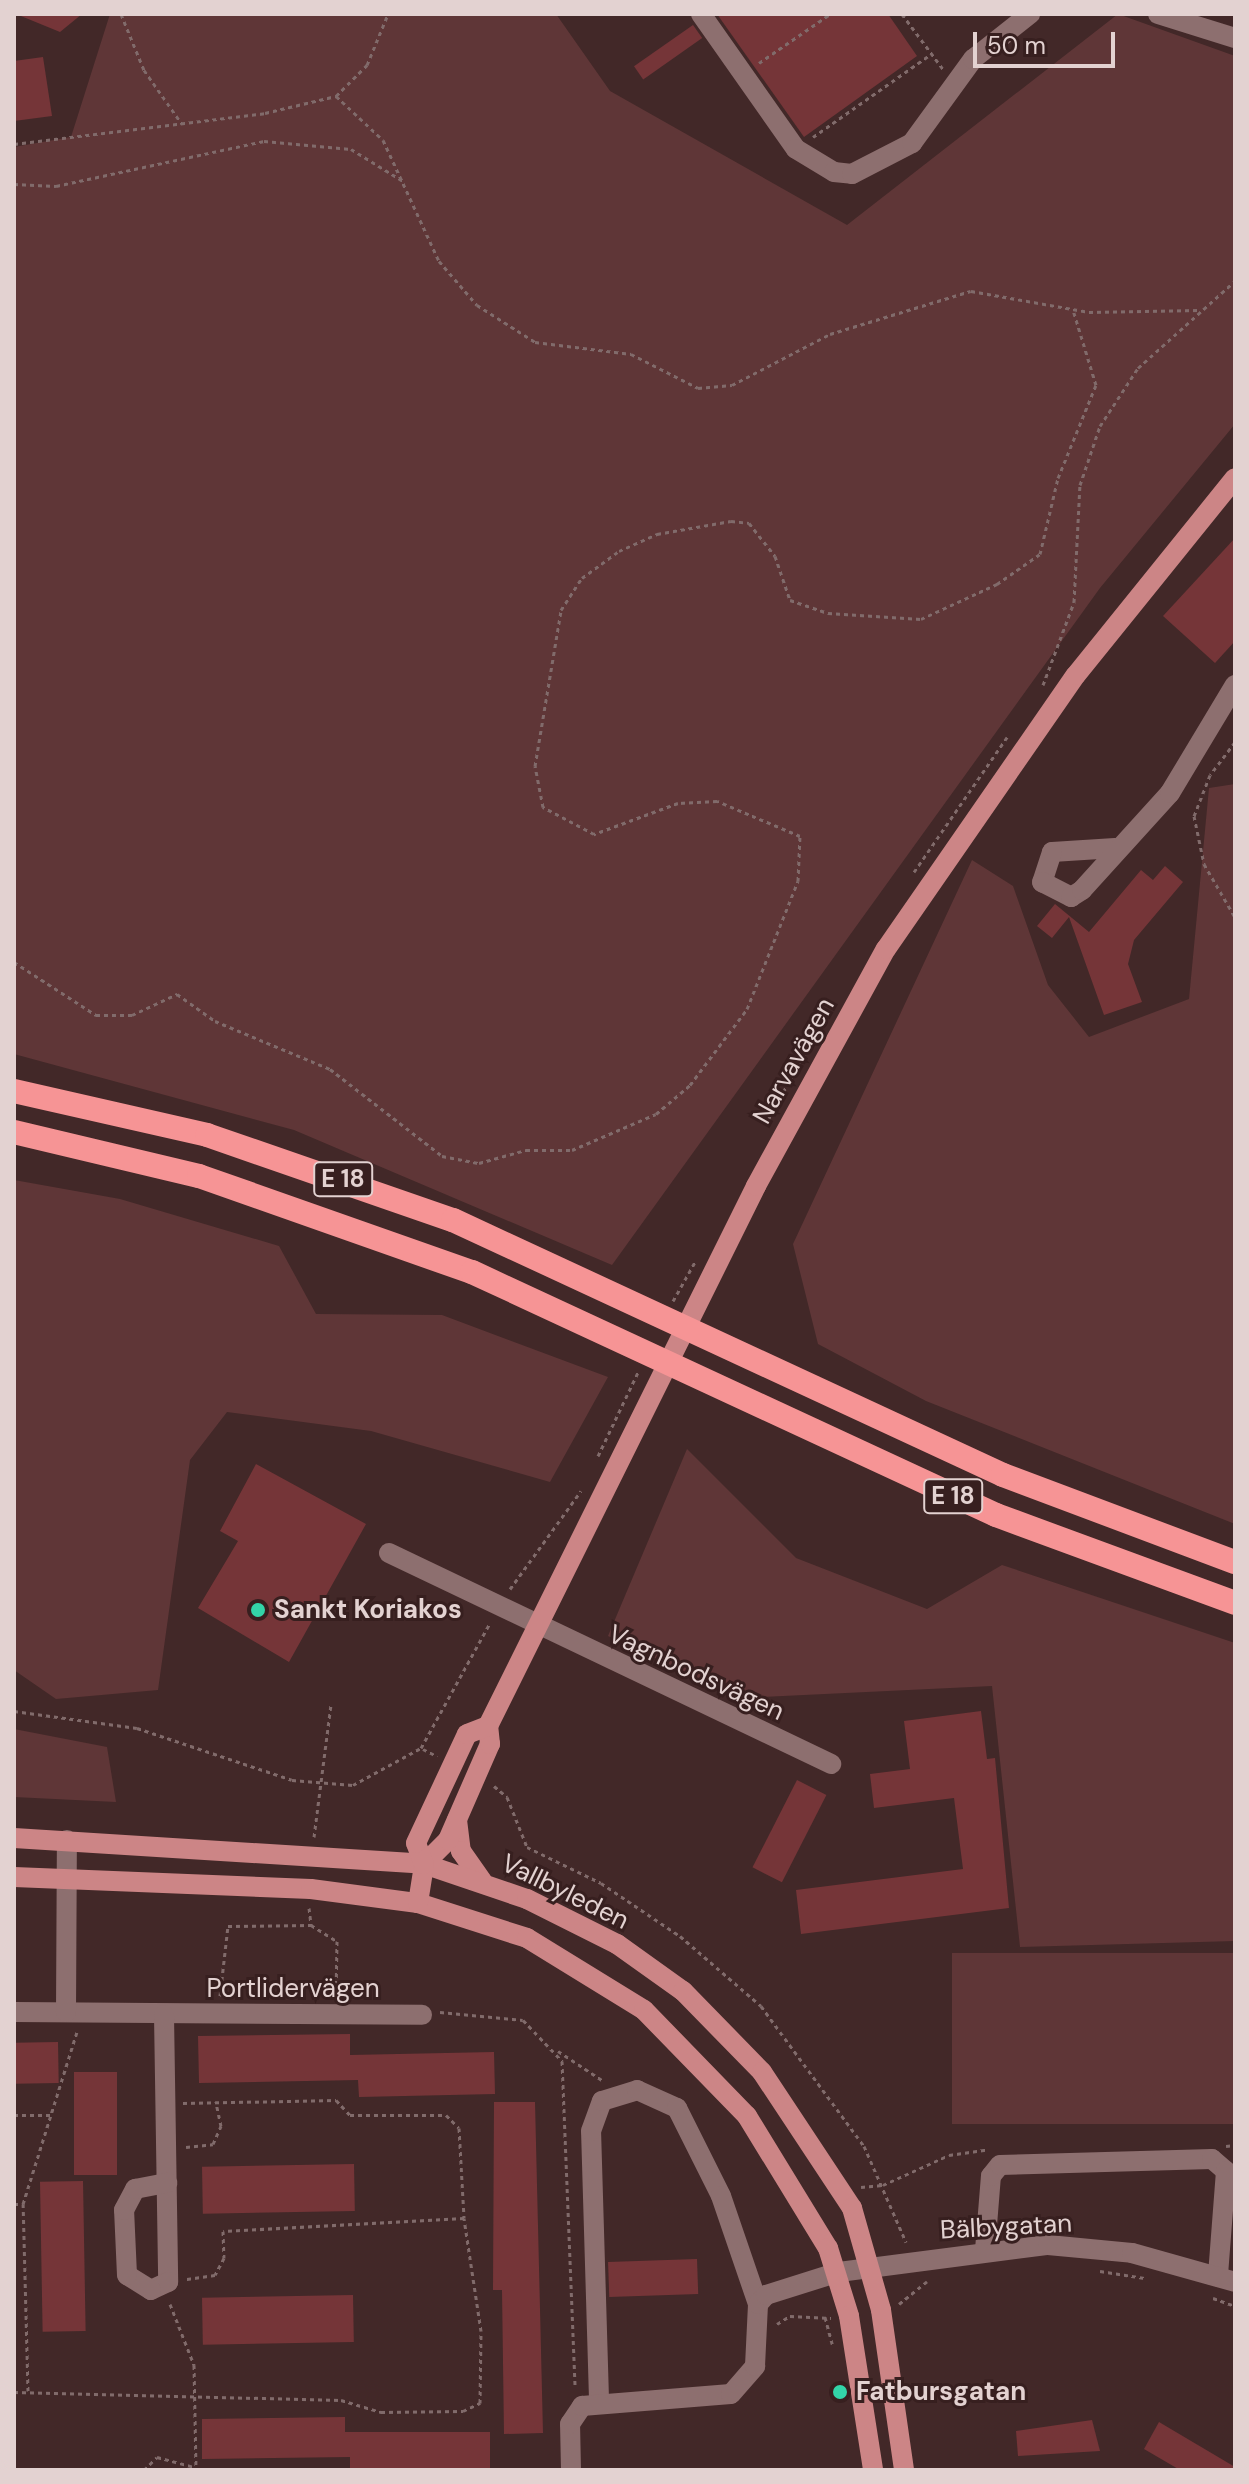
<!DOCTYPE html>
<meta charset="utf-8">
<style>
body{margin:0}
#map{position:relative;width:1249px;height:2484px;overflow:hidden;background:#422828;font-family:"DM Sans",sans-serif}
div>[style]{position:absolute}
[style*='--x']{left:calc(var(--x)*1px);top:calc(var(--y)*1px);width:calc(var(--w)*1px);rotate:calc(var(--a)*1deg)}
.green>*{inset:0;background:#5f3637;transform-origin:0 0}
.building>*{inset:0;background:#753538;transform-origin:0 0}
.path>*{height:3px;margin-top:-1.5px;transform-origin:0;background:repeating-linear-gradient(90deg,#816b6b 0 4px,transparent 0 8px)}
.minor>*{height:20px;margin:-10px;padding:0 10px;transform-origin:10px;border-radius:10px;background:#8d6f6f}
.major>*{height:20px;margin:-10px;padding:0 10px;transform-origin:10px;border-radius:10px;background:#cc8586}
.highway>*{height:24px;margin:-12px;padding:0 12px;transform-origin:12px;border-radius:12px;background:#f69495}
.dots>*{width:22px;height:22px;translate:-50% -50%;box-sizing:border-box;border:4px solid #371f1f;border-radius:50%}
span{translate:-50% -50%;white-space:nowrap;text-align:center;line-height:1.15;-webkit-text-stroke:6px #371f1f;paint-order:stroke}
.shield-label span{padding:2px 6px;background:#371f1f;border:2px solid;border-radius:6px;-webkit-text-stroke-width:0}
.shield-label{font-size:24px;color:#e3d2d1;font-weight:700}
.street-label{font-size:26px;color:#e3d2d1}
.poi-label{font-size:26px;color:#e3d2d1;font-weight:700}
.left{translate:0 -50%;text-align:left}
.frame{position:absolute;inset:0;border:16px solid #e3d2d1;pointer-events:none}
.scale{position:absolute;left:973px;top:32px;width:142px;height:36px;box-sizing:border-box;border:4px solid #e3d2d1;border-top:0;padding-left:10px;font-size:24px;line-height:28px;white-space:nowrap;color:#e3d2d1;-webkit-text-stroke:6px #371f1f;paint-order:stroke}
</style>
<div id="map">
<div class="green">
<i style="clip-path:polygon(110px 14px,556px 14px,610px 91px,847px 225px,1118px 14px,1235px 56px,1235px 424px,1100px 588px,612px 1265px,294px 1130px,14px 1054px,14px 147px,71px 137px)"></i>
<i style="clip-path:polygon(1235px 784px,1235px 1524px,926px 1401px,818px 1344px,793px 1244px,972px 860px,1013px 886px,1048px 985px,1089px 1037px,1189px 999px,1209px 788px)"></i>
<i style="clip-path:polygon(14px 1180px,120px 1199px,279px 1246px,316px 1314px,442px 1315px,608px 1377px,550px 1482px,371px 1431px,227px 1412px,190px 1460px,158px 1690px,56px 1699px,14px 1670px)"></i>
<i style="clip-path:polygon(687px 1449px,796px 1558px,927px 1609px,1002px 1565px,1235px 1643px,1235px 1941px,1020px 1947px,992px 1686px,740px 1698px,608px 1636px)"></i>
<i style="clip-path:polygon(14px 1729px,107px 1747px,116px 1802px,14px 1797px)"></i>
<i style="left:1235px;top:1953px;width:171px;height:283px;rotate:90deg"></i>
</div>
<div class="building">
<i style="clip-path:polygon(16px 14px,82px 14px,60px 32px)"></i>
<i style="clip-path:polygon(717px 14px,888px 14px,917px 56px,804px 137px)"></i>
<i style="left:693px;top:25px;width:16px;height:72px;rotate:55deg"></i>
<i style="clip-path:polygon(43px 57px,52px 116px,14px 121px,14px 61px)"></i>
<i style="clip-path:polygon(1235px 538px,1235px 641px,1215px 663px,1163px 616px)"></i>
<i style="clip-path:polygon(1165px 866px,1183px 882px,1134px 940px,1128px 964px,1142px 1002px,1104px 1015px,1069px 917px,1052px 938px,1037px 926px,1055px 904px,1089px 932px,1141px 870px,1153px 880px)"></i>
<i style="clip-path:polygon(256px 1464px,366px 1524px,289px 1662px,198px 1608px,238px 1541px,220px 1531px)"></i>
<i style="clip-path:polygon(981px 1711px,987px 1759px,995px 1758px,1009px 1908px,801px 1934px,796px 1890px,963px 1869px,954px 1798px,874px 1808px,870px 1774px,910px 1769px,904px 1721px)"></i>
<i style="left:797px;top:1780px;width:33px;height:98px;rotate:27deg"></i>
<i style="clip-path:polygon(350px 2034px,350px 2055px,494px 2052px,495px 2094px,359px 2097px,358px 2080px,199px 2083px,198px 2036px)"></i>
<i style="left:58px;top:2042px;width:41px;height:44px;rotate:89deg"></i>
<i style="left:74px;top:2072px;width:43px;height:103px"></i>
<i style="clip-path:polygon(494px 2102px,535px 2102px,543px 2433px,504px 2434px,502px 2290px,493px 2290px)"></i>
<i style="left:354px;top:2164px;width:47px;height:152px;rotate:89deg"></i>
<i style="left:83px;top:2181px;width:150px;height:43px;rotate:89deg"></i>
<i style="left:697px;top:2259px;width:35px;height:89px;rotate:88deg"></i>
<i style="left:353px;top:2295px;width:47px;height:151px;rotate:89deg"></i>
<i style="clip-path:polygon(345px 2417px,345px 2432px,490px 2432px,490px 2470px,350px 2470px,350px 2457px,202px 2459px,202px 2419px)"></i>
<i style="clip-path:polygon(1092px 2420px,1100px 2451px,1018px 2456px,1016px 2431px)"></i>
<i style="clip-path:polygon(1159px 2422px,1235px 2467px,1235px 2470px,1180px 2470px,1144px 2449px)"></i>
</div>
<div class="path">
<i style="--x:121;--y:14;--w:61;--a:67.7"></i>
<i style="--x:144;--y:70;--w:66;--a:54.9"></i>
<i style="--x:902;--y:14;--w:69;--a:53.3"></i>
<i style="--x:759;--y:63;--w:86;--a:-34.6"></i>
<i style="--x:336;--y:96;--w:64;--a:43.1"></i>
<i style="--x:383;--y:140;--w:133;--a:65.2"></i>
<i style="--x:439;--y:261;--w:58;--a:49.2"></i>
<i style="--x:477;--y:305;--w:69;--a:32.5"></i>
<i style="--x:535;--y:342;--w:97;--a:7.1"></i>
<i style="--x:631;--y:354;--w:75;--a:26.9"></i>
<i style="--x:698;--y:388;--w:34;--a:-5"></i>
<i style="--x:732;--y:385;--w:110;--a:-27.5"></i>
<i style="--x:830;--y:334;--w:147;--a:-17"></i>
<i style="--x:971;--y:291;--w:120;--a:10.1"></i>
<i style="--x:1089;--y:312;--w:111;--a:-1"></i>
<i style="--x:813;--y:137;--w:144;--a:-35.1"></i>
<i style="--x:14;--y:144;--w:253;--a:-7"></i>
<i style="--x:265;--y:113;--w:73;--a:-13.5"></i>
<i style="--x:336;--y:96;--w:44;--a:-45"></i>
<i style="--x:367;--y:65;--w:55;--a:-67.6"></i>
<i style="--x:14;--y:184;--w:42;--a:2.7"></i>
<i style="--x:56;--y:186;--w:213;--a:-12.2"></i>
<i style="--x:264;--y:141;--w:87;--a:5.3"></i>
<i style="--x:351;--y:149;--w:61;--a:31.6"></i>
<i style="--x:1043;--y:685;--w:89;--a:-69.5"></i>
<i style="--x:1074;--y:602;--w:117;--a:-87.1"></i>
<i style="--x:1080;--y:485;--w:62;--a:-71.3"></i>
<i style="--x:1100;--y:426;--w:69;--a:-56.8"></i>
<i style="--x:1138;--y:368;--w:130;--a:-41.9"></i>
<i style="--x:1235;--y:742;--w:41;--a:127.1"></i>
<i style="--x:1210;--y:775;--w:44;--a:111.3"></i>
<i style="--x:1194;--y:816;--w:49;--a:78.2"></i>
<i style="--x:1204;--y:864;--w:61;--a:59.7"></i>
<i style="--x:914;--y:872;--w:164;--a:-55.4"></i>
<i style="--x:14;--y:962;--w:98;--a:32.9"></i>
<i style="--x:96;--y:1015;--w:36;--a:0"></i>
<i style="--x:132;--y:1015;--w:50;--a:-25"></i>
<i style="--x:177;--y:994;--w:47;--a:35.4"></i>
<i style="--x:215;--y:1021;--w:125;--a:22.7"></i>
<i style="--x:330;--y:1069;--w:142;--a:37.8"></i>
<i style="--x:442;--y:1156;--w:38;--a:11"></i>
<i style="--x:479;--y:1163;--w:49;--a:-15.5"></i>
<i style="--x:526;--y:1150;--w:46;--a:0"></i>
<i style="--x:572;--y:1150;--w:91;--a:-23.2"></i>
<i style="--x:656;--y:1114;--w:45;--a:-40.5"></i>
<i style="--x:690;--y:1085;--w:95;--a:-53.1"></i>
<i style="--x:747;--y:1009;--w:138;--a:-68.3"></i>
<i style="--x:798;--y:881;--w:45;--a:-87.5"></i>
<i style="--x:800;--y:836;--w:90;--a:-157.1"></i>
<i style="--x:717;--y:801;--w:39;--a:177"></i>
<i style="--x:678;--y:803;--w:90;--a:159.7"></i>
<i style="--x:594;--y:834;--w:58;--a:-152.1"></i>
<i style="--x:543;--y:807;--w:42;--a:-101"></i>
<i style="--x:535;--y:766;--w:158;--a:-80.5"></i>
<i style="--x:561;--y:610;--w:38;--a:-57"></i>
<i style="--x:582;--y:578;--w:46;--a:-36.1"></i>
<i style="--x:619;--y:551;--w:42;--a:-24.1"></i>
<i style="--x:657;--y:534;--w:75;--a:-10"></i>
<i style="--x:731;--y:521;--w:18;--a:6"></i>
<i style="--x:749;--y:523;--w:42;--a:51.8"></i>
<i style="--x:775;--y:556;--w:46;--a:71.2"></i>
<i style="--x:790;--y:600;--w:40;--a:18.9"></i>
<i style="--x:828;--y:613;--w:93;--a:3.7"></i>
<i style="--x:921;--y:619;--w:84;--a:-24.7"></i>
<i style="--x:997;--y:584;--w:52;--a:-34.9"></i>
<i style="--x:1040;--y:554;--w:78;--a:-76.7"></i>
<i style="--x:1058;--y:478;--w:100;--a:-67.8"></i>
<i style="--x:1096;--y:385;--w:78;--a:-107"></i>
<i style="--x:768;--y:1120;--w:96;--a:-61.3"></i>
<i style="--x:673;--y:1301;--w:45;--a:-60.6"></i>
<i style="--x:598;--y:1456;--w:93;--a:-64.5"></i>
<i style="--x:510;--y:1589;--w:121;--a:-54.1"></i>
<i style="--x:14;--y:1711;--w:124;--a:7.9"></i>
<i style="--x:137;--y:1728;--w:163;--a:18.5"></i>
<i style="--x:292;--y:1780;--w:61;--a:4.7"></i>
<i style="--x:353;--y:1785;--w:77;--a:-28.6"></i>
<i style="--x:421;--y:1748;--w:143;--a:-61.1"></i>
<i style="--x:423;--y:1749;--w:16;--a:27"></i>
<i style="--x:494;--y:1786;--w:17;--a:40"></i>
<i style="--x:507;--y:1797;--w:54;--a:68.2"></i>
<i style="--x:527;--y:1847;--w:82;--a:25.9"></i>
<i style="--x:601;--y:1883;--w:95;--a:33.9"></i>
<i style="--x:680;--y:1936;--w:107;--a:40.8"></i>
<i style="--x:761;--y:2006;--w:174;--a:53.7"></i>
<i style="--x:864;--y:2146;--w:105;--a:66.4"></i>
<i style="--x:314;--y:1837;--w:134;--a:-82.7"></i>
<i style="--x:309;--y:1908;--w:17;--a:83"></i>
<i style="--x:311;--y:1925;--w:31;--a:32"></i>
<i style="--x:337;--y:1941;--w:55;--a:91"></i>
<i style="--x:220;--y:1996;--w:70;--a:-83.5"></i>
<i style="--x:228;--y:1926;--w:83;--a:-0.7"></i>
<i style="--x:440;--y:2012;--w:83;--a:5.5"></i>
<i style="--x:523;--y:2020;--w:57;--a:46.4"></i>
<i style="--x:562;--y:2061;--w:326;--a:87.7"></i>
<i style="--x:558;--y:2051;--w:53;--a:33.4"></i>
<i style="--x:183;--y:2103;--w:153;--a:-1.1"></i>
<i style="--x:336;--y:2100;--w:21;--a:47"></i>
<i style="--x:350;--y:2115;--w:96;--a:0"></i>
<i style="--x:446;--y:2115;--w:18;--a:45"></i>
<i style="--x:459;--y:2128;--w:90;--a:86.8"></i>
<i style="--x:464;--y:2218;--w:241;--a:176.9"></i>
<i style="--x:223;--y:2231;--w:27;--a:88"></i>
<i style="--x:224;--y:2258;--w:19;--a:118"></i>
<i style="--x:215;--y:2275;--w:30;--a:172"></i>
<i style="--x:14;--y:2115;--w:39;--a:0"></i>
<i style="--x:1226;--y:2146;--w:9;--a:-6"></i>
<i style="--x:186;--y:2147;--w:27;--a:-6"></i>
<i style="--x:213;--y:2144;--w:20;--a:-66"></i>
<i style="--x:221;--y:2126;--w:25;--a:-102"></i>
<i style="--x:861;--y:2187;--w:22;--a:-5"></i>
<i style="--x:883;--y:2185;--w:72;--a:-24.4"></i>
<i style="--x:949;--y:2155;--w:37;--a:-8"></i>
<i style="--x:14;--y:2204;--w:9;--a:0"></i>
<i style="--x:1100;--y:2271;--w:45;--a:9"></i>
<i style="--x:1213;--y:2298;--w:23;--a:20"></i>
<i style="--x:170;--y:2304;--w:66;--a:68.5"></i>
<i style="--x:194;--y:2365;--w:105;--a:88.9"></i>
<i style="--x:899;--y:2304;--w:36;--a:-39"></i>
<i style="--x:825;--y:2317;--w:28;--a:75"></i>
<i style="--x:777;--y:2324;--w:15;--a:-32"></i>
<i style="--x:790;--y:2316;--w:41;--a:2.8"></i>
<i style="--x:28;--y:2391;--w:187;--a:-91.5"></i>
<i style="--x:23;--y:2204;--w:180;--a:-72.6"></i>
<i style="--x:14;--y:2392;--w:327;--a:1.4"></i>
<i style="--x:341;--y:2400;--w:42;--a:16.7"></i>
<i style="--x:381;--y:2412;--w:82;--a:-0.7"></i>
<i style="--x:463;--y:2411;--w:19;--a:-25"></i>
<i style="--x:480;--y:2403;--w:72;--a:-89.2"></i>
<i style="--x:481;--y:2331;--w:114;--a:-98.6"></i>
<i style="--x:144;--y:2470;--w:18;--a:-45"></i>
<i style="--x:157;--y:2457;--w:39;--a:15"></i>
</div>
<div class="minor">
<i style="--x:701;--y:14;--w:165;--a:54.9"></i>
<i style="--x:796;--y:149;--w:44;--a:31.2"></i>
<i style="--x:834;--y:172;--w:18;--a:6"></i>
<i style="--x:852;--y:174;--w:68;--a:-27.3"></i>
<i style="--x:912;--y:143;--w:104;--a:-54"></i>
<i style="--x:973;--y:59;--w:73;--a:-38.3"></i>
<i style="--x:1158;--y:14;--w:81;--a:17.3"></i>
<i style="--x:1115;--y:848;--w:63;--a:176.4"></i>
<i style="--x:1052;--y:852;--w:32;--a:108"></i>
<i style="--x:1042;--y:882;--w:33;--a:27"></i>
<i style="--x:1071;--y:897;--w:13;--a:-32"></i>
<i style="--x:1082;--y:890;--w:131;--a:-47.8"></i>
<i style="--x:1170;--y:793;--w:126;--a:-59"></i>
<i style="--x:389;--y:1553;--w:490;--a:25.5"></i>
<i style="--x:14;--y:2012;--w:408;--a:0.4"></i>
<i style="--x:66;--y:2012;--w:172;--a:-89.7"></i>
<i style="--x:164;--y:2015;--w:267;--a:89.1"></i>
<i style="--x:168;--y:2282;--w:19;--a:155"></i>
<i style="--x:151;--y:2290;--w:28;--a:-148"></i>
<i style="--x:127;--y:2275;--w:65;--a:-92.6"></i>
<i style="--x:124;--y:2210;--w:24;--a:-62"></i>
<i style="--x:135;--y:2189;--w:33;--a:-11"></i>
<i style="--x:985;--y:2250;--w:74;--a:-85.4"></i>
<i style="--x:991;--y:2176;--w:14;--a:-51"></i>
<i style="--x:1000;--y:2165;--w:212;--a:-1.6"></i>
<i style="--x:1212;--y:2159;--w:18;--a:41"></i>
<i style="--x:1226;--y:2171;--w:105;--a:94.4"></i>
<i style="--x:599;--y:2399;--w:268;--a:-91.7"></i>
<i style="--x:591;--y:2131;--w:32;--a:-70"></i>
<i style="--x:602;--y:2101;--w:37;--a:-17"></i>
<i style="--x:637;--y:2090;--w:44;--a:24.2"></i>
<i style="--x:677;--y:2108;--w:98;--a:63.4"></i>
<i style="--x:721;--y:2196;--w:114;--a:71.1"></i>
<i style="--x:571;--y:2470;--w:46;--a:-91.2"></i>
<i style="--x:570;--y:2424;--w:22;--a:-56"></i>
<i style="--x:582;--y:2406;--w:149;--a:-4.6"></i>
<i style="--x:731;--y:2394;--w:37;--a:-49"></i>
<i style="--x:755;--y:2366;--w:62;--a:-87.2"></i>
<i style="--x:758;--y:2304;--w:12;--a:-48"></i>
<i style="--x:766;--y:2295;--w:77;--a:-17.5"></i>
<i style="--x:839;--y:2272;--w:211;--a:-7.4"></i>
<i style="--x:1048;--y:2245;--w:84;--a:5.4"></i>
<i style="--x:1132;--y:2253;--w:107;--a:15.7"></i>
</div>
<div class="major">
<i style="--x:457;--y:1820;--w:31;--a:83"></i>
<i style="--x:461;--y:1851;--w:37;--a:55"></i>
<i style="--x:14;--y:1838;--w:411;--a:3.6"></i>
<i style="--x:424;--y:1864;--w:109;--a:18.8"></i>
<i style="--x:527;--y:1899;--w:101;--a:26.6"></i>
<i style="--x:617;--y:1944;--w:81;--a:35.5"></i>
<i style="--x:683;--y:1991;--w:113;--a:45.7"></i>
<i style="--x:762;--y:2072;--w:163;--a:56.5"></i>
<i style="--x:852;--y:2208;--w:106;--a:74.1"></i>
<i style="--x:881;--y:2310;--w:162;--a:81.8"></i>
<i style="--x:424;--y:1864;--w:34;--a:-45"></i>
<i style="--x:448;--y:1840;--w:105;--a:-66.4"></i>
<i style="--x:490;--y:1744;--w:18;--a:-96"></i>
<i style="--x:488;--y:1726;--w:603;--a:-63.6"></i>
<i style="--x:756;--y:1186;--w:270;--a:-61.3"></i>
<i style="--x:886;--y:949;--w:333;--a:-55.3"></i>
<i style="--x:1076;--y:675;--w:253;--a:-51.1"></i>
<i style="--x:14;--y:1877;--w:297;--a:2.3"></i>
<i style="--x:311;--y:1889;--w:108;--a:7.5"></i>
<i style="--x:418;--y:1903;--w:114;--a:17.8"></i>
<i style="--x:527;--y:1938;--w:137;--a:31.6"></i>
<i style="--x:644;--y:2010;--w:148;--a:45.8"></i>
<i style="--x:747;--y:2116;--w:155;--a:58.5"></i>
<i style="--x:828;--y:2248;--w:71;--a:72.8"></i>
<i style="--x:849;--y:2316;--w:156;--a:81.1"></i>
<i style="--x:418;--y:1903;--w:39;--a:-81"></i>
<i style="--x:424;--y:1864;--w:22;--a:-111"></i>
<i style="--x:416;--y:1843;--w:120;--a:-64.9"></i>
<i style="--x:467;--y:1734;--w:22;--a:-21"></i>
</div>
<div class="highway">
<i style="--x:14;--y:1091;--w:198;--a:12.8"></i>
<i style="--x:207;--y:1135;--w:260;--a:19.1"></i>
<i style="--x:453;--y:1220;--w:606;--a:24.87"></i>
<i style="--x:1003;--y:1475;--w:248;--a:20.6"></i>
<i style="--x:14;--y:1132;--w:190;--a:13.4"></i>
<i style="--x:199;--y:1176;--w:289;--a:19.4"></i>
<i style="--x:472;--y:1272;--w:578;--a:24.88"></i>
<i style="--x:996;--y:1515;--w:255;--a:20.2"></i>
</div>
<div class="dots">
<i style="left:258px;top:1610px;background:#33d4a8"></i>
<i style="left:840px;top:2392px;background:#33d4a8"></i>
</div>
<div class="shield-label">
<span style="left:343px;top:1179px">E 18</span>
<span style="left:953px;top:1496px">E 18</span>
</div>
<div class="street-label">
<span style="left:794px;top:1061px;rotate:-61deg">Narvavägen</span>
<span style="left:696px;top:1673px;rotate:25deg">Vagnbodsvägen</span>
<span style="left:565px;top:1892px;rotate:26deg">Vallbyleden</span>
<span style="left:293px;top:1989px">Portlidervägen</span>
<span style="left:1006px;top:2227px;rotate:-3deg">Bälbygatan</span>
</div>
<div class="poi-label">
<span class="left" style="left:274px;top:1610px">Sankt Koriakos</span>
<span class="left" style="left:856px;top:2392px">Fatbursgatan</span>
</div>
<div class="frame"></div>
<div class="scale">50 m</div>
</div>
